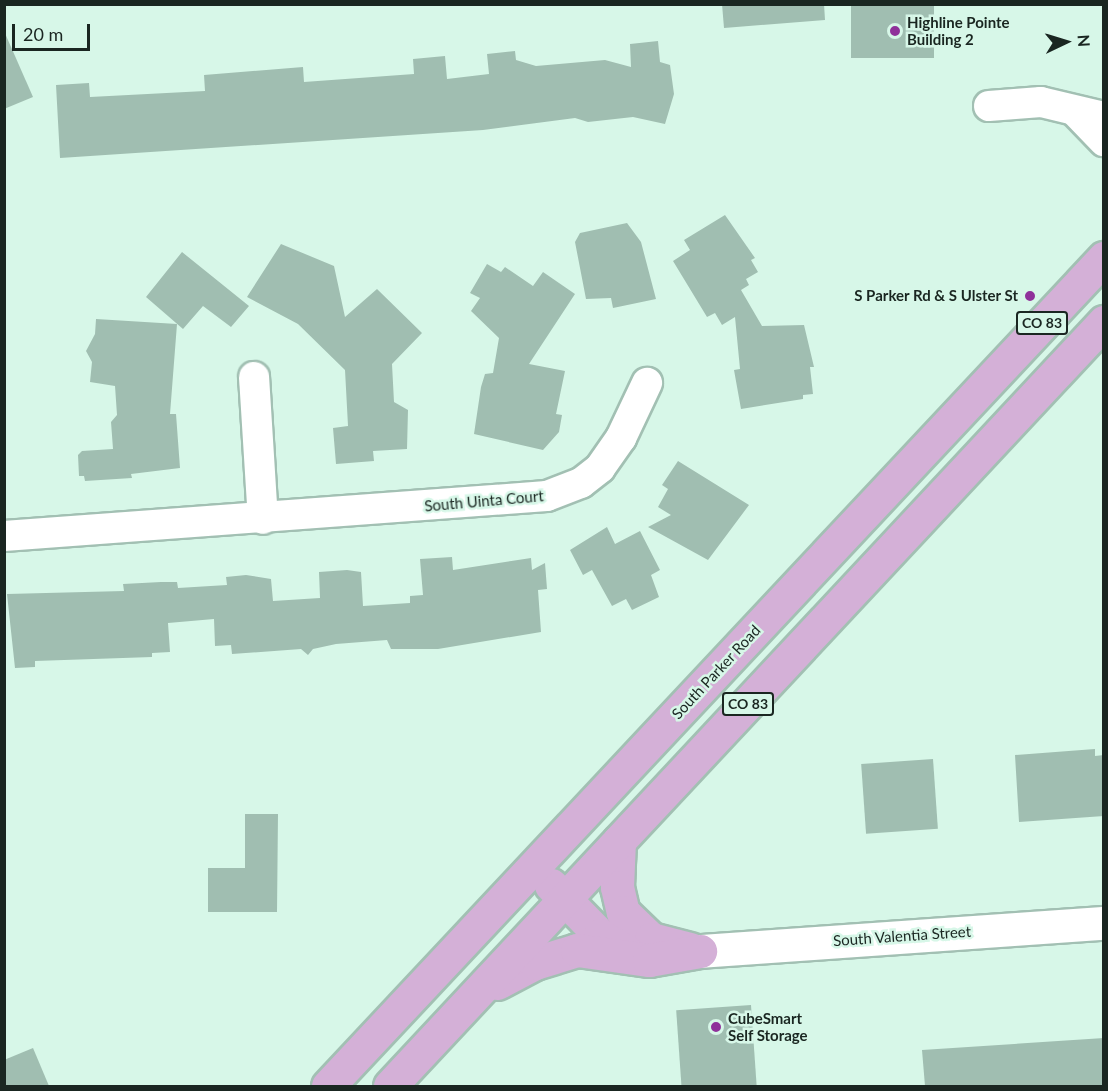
<!DOCTYPE html>
<style>
body{margin:0}
#map{position:relative;width:1108px;height:1091px;overflow:hidden;background:#d7f7e8;font-family:Lato,sans-serif}
div>[style]{position:absolute}
[style*='--x']{left:calc(var(--x)*1px);top:calc(var(--y)*1px);width:calc(var(--w)*1px);rotate:calc(var(--a)*1deg)}
.building>*{inset:0;background:#a0beb1;transform-origin:0 0}
.roads{filter:drop-shadow(2px 0 #a2c0b3) drop-shadow(-2px 0 #a2c0b3) drop-shadow(0 2px #a2c0b3) drop-shadow(0 -2px #a2c0b3)}
.minor>*{height:30px;margin:-15px;padding:0 15px;transform-origin:15px;border-radius:15px;background:#fff}
.tertiary>*{height:33px;margin:-16.5px;padding:0 16.5px;transform-origin:16.5px;border-radius:16.5px;background:#fff}
.primary>*{height:33px;margin:-16.5px;padding:0 16.5px;transform-origin:16.5px;border-radius:16.5px;background:#d4b0d7}
.dots>*{width:16px;height:16px;translate:-50% -50%;box-sizing:border-box;border:3px solid #d7f7e8;border-radius:50%}
span{translate:-50% -50%;white-space:nowrap;text-align:center;line-height:1.15;-webkit-text-stroke:5px #d7f7e8;paint-order:stroke}
.shield-label span{padding:2px 4px;background:#d7f7e8;border:2px solid;border-radius:4px;-webkit-text-stroke-width:0}
.shield-label{font-size:14px;color:#1a2621;font-weight:700}
.poi-label{font-size:15px;color:#1a2621;font-weight:700}
.left{translate:0 -50%;text-align:left}
.right{translate:-100% -50%;text-align:right}
.street-label{font-size:15px;color:#1a2621}
.frame{position:absolute;inset:0;border:6px solid #1a2621;pointer-events:none}
.north{position:absolute;left:1036px;top:12px;width:60px;height:60px;-webkit-text-stroke:4px #d7f7e8;paint-order:stroke;rotate:86deg;font-size:16px;font-weight:700;line-height:24px;text-align:center;color:#1a2621}
.north::after{content:'';display:block;margin:auto;width:21px;height:27px;background:#1a2621;clip-path:polygon(50% 0,100% 100%,50% 72%,0 100%)}
.scale{position:absolute;left:12px;top:24px;width:78px;height:27px;box-sizing:border-box;border:3px solid #1a2621;border-top:0;padding-left:8px;font-size:18px;line-height:21px;white-space:nowrap;color:#1a2621;-webkit-text-stroke:4px #d7f7e8;paint-order:stroke}
</style>
<div id="map">
<div class="building">
<i style="clip-path:polygon(722px 4px,824px 4px,825px 20px,724px 28px)"></i>
<i style="left:851px;top:4px;width:83px;height:54px"></i>
<i style="clip-path:polygon(4px 31px,33px 97px,4px 109px)"></i>
<i style="clip-path:polygon(658px 41px,660px 62px,670px 65px,674px 94px,665px 124px,633px 117px,588px 122px,575px 118px,483px 130px,60px 158px,56px 85px,89px 83px,90px 97px,205px 91px,204px 75px,303px 67px,304px 82px,414px 74px,413px 59px,445px 56px,447px 79px,489px 74px,487px 54px,515px 51px,516px 60px,536px 66px,605px 60px,631px 67px,630px 44px)"></i>
<i style="clip-path:polygon(725px 215px,755px 258px,751px 260px,758px 272px,746px 279px,749px 285px,741px 290px,762px 326px,804px 325px,814px 367px,810px 367px,813px 394px,803px 395px,803px 399px,741px 409px,734px 370px,740px 369px,735px 317px,722px 325px,715px 313px,707px 317px,673px 261px,690px 250px,684px 240px)"></i>
<i style="clip-path:polygon(627px 223px,641px 242px,656px 299px,613px 308px,611px 298px,586px 299px,575px 242px,580px 233px)"></i>
<i style="clip-path:polygon(281px 244px,334px 266px,345px 317px,377px 289px,422px 333px,392px 364px,394px 402px,408px 410px,407px 449px,373px 451px,374px 461px,336px 464px,333px 428px,348px 426px,345px 370px,298px 324px,247px 297px)"></i>
<i style="clip-path:polygon(182px 252px,249px 306px,231px 327px,203px 306px,183px 329px,146px 297px)"></i>
<i style="clip-path:polygon(487px 264px,501px 272px,505px 267px,533px 286px,543px 272px,575px 294px,529px 364px,565px 371px,556px 414px,562px 415px,559px 432px,543px 450px,474px 434px,481px 387px,485px 374px,493px 373px,499px 338px,471px 311px,480px 298px,470px 293px)"></i>
<i style="clip-path:polygon(96px 319px,177px 324px,170px 414px,176px 414px,180px 468px,131px 474px,132px 478px,85px 481px,84px 476px,79px 476px,78px 455px,82px 451px,113px 449px,111px 422px,117px 415px,115px 386px,90px 382px,92px 362px,86px 351px,95px 334px)"></i>
<i style="clip-path:polygon(678px 461px,749px 505px,708px 560px,648px 527px,671px 515px,658px 507px,668px 489px,662px 485px)"></i>
<i style="clip-path:polygon(607px 527px,615px 544px,640px 531px,660px 570px,651px 575px,659px 597px,632px 610px,626px 599px,612px 606px,592px 570px,583px 575px,570px 550px)"></i>
<i style="clip-path:polygon(452px 557px,453px 570px,531px 558px,532px 570px,545px 563px,547px 589px,538px 590px,541px 632px,438px 649px,391px 649px,387px 640px,336px 644px,313px 649px,308px 655px,301px 649px,232px 654px,231px 645px,215px 646px,214px 619px,168px 623px,170px 652px,152px 653px,152px 657px,35px 661px,35px 667px,15px 668px,7px 594px,124px 591px,123px 584px,161px 582px,177px 582px,178px 588px,227px 585px,226px 577px,246px 575px,271px 579px,273px 601px,320px 598px,319px 572px,347px 570px,361px 572px,363px 606px,410px 603px,410px 596px,423px 595px,420px 559px)"></i>
<i style="clip-path:polygon(1095px 749px,1095px 756px,1104px 755px,1104px 816px,1019px 822px,1015px 755px)"></i>
<i style="left:933px;top:759px;width:70px;height:72px;rotate:86deg"></i>
<i style="clip-path:polygon(245px 814px,278px 814px,277px 912px,208px 912px,208px 868px,245px 868px)"></i>
<i style="left:751px;top:1005px;width:81px;height:75px;rotate:86deg"></i>
<i style="clip-path:polygon(1104px 1038px,1104px 1086px,925px 1086px,922px 1050px)"></i>
<i style="clip-path:polygon(33px 1048px,49px 1086px,4px 1086px,4px 1060px)"></i>
</div>
<div class="roads">
<div class="minor">
<i style="--x:989;--y:106;--w:52;--a:-4.4"></i>
<i style="--x:1041;--y:102;--w:65;--a:13.4"></i>
<i style="--x:1075;--y:111;--w:42;--a:46"></i>
<i style="--x:254;--y:377;--w:142;--a:86.4"></i>
<i style="--x:4;--y:536;--w:544;--a:-4.21"></i>
<i style="--x:547;--y:496;--w:36;--a:-21"></i>
<i style="--x:581;--y:483;--w:24;--a:-38"></i>
<i style="--x:600;--y:468;--w:37;--a:-55"></i>
<i style="--x:621;--y:438;--w:61;--a:-64.7"></i>
</div>
<div class="tertiary">
<i style="--x:700;--y:951;--w:405;--a:-4"></i>
</div>
<div class="primary">
<i style="--x:619;--y:841;--w:46;--a:92.5"></i>
<i style="--x:617;--y:887;--w:26;--a:77"></i>
<i style="--x:623;--y:912;--w:39;--a:44"></i>
<i style="--x:651;--y:939;--w:40;--a:14.4"></i>
<i style="--x:551;--y:885;--w:70;--a:45.6"></i>
<i style="--x:600;--y:935;--w:37;--a:33"></i>
<i style="--x:497;--y:983;--w:43;--a:-27.8"></i>
<i style="--x:535;--y:963;--w:44;--a:-17.2"></i>
<i style="--x:577;--y:950;--w:73;--a:7.9"></i>
<i style="--x:649;--y:960;--w:52;--a:-10"></i>
<i style="--x:328;--y:1086;--w:1135;--a:-46.86"></i>
<i style="--x:390;--y:1086;--w:1046;--a:-46.94"></i>
</div>
</div>
<div class="dots">
<i style="left:895px;top:31px;background:#8f319a"></i>
<i style="left:1030px;top:296px;background:#8f319a"></i>
<i style="left:716px;top:1027px;background:#8f319a"></i>
</div>
<div class="shield-label">
<span style="left:1042px;top:323px">CO 83</span>
<span style="left:748px;top:704px">CO 83</span>
</div>
<div class="poi-label">
<span class="left" style="left:907px;top:31px">Highline Pointe<br>Building 2</span>
<span class="right" style="left:1018px;top:296px">S Parker Rd &amp; S Ulster St</span>
<span class="left" style="left:728px;top:1027px">CubeSmart<br>Self Storage</span>
</div>
<div class="street-label">
<span style="left:484px;top:501px;rotate:-5deg">South Uinta Court</span>
<span style="left:716px;top:672px;rotate:-47deg">South Parker Road</span>
<span style="left:902px;top:936px;rotate:-4deg">South Valentia Street</span>
</div>
<div class="frame"></div>
<div class="north">N</div>
<div class="scale">20 m</div>
</div>
